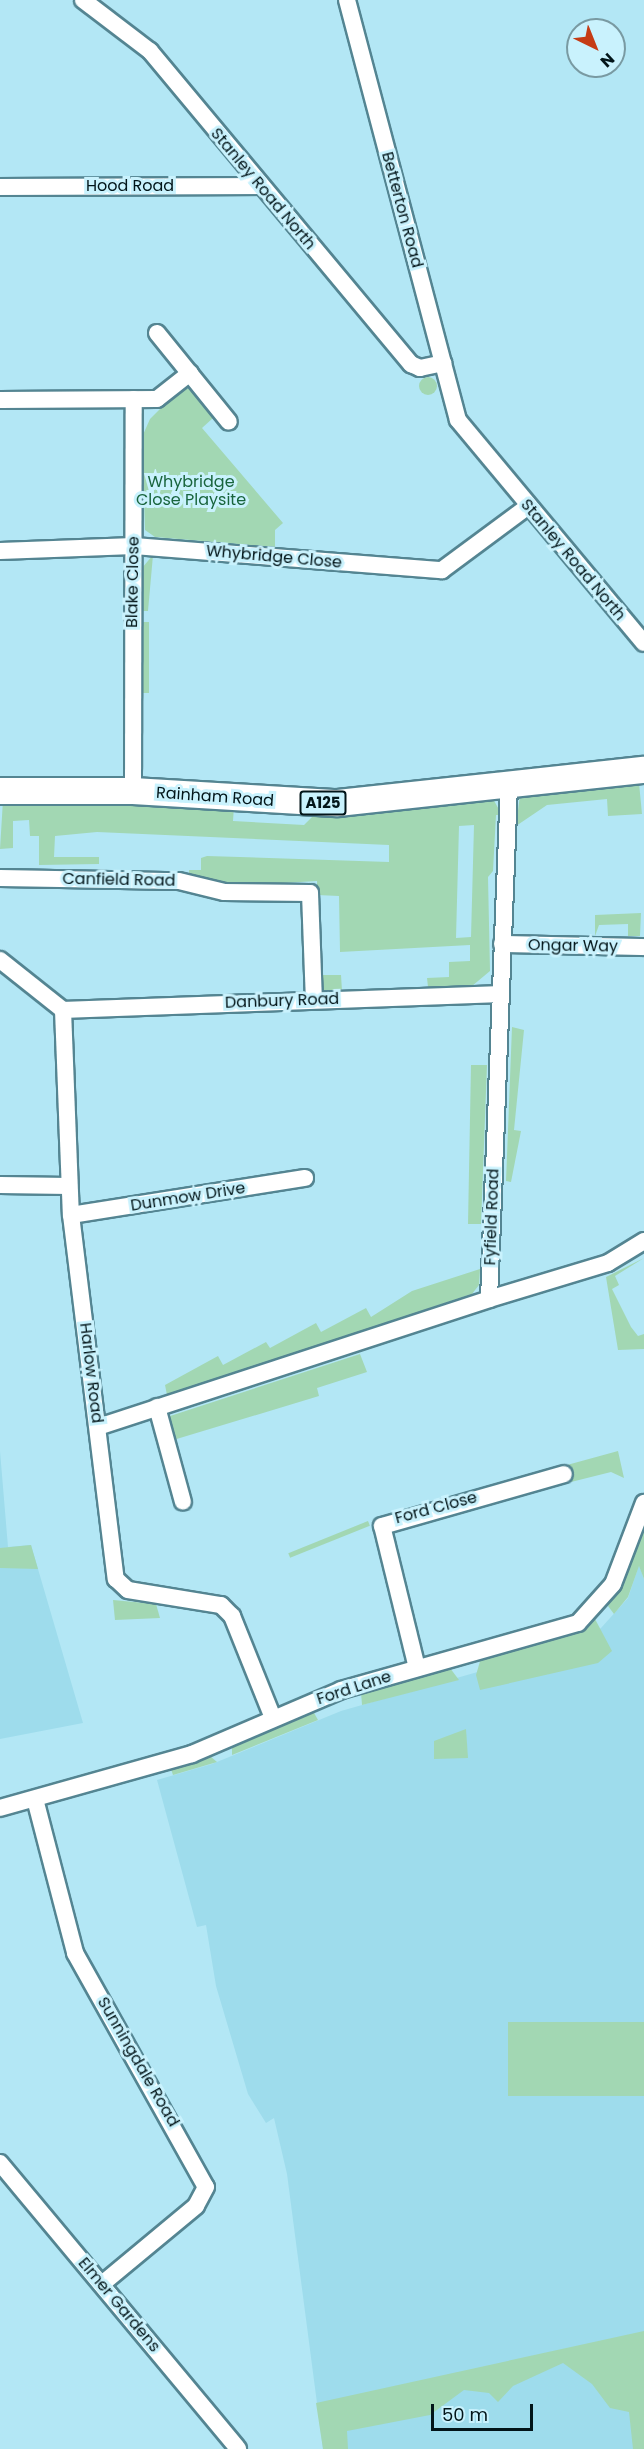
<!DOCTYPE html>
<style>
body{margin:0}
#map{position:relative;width:644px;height:2449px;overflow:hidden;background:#b3e7f5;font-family:Poppins,sans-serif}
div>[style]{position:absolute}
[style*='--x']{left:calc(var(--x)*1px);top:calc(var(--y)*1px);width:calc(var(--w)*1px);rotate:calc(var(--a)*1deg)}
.built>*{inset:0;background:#9edcec}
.green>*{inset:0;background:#a2d7b3;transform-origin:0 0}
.round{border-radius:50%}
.roads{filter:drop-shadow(2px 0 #548592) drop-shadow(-2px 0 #548592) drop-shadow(0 2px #548592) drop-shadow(0 -2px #548592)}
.street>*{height:16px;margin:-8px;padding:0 8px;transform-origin:8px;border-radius:8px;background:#fff}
.primary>*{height:26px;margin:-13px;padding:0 13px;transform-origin:13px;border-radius:13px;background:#fff}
span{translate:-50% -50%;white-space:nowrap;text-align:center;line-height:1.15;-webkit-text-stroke:6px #c9f2fd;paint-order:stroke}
.shield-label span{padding:2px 4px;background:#c9f2fd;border:2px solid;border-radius:4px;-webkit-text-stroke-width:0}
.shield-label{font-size:15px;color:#021519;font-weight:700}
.street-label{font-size:16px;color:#021519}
.park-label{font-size:16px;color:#19653d}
.north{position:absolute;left:566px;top:18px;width:60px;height:60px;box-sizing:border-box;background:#c9f2fd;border:2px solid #799aa2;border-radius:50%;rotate:137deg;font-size:16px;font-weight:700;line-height:24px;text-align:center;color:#021519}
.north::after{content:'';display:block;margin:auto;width:21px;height:27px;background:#c53c15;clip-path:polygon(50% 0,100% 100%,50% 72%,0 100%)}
.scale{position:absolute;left:431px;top:2404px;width:102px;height:27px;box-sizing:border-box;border:3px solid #021519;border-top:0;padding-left:8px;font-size:18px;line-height:21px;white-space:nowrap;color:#021519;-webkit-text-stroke:4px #c9f2fd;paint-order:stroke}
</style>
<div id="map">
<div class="built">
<i style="clip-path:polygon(0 1451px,8px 1547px,31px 1545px,83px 1723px,0 1739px)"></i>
<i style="clip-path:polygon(639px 1565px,644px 1579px,644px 2449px,323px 2449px,287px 2174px,274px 2118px,266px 2123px,248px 2094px,216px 1986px,206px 1925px,197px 1927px,157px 1780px,212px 1764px,341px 1711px,579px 1643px,601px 1628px,628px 1598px)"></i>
</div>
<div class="green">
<i class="round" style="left:419px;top:377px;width:18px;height:18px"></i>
<i style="clip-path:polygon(180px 389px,191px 389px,213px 418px,202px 428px,283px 523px,275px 530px,275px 547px,155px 537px,145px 530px,142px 437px,150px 419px)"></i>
<i style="clip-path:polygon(153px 555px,148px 611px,142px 611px,142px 568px)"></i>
<i style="left:138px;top:622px;width:11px;height:71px"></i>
<i style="clip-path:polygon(639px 783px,642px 814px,608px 816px,607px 799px,547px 805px,516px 826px,520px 795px)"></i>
<i style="clip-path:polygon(evenodd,492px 797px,502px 815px,496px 815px,493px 871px,488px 877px,490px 971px,472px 986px,428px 987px,427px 978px,449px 977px,449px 962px,470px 961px,470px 945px,340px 952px,339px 896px,317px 895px,317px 881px,232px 886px,189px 876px,189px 870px,201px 870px,201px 858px,207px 856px,389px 862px,389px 845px,97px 832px,55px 836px,54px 857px,99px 857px,99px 864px,39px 865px,39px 836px,30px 836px,29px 820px,13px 821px,13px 848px,0 849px,3px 800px,234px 806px,233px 821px,304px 825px,318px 811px,492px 797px,474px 825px,471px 937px,456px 938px,459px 826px,474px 825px)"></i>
<i style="clip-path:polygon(641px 913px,640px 936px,628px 936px,628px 924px,599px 925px,595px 936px,595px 915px)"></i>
<i style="clip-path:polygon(319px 975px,341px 975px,342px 991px,321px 990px)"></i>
<i style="clip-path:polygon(512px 1027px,524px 1030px,514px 1130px,521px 1131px,511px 1182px,506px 1181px)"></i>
<i style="clip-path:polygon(471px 1065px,487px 1065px,481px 1224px,468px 1224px)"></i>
<i style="clip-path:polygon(644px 1258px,615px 1276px,619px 1285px,612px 1289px,631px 1327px,638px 1336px,644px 1334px,644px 1349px,618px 1350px,606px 1277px)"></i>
<i style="clip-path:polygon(480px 1269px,479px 1285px,472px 1294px,167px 1395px,165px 1385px,218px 1356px,223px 1365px,266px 1342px,270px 1348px,316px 1323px,321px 1332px,366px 1308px,371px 1317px,412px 1291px)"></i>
<i style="clip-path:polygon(360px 1354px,367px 1372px,317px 1388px,319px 1396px,170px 1441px,164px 1418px)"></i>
<i style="clip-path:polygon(618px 1451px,624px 1478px,611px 1472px,571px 1482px,567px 1465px)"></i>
<i style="clip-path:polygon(644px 1518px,644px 1579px,639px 1566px,628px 1597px,614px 1614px,608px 1606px)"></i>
<i style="left:368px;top:1521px;width:5px;height:86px;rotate:68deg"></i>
<i style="clip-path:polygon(31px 1545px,38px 1569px,0 1568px,0 1548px)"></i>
<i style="clip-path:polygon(113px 1600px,156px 1604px,160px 1618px,115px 1620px)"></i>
<i style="clip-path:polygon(595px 1619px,612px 1651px,598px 1663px,480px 1690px,476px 1675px,481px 1658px,565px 1635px)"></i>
<i style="clip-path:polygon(450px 1668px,459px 1680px,362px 1705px,361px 1692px)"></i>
<i style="clip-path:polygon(313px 1711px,318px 1720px,232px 1755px,232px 1746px)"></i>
<i style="clip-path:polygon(466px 1729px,468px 1758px,434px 1759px,434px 1741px)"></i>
<i style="clip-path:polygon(210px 1756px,217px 1762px,173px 1775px,171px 1769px)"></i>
<i style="left:644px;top:2022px;width:74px;height:136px;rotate:90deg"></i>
<i style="clip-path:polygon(644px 2331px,644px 2449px,633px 2449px,629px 2412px,610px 2408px,592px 2384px,563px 2363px,513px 2386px,498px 2402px,489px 2393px,464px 2390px,430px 2415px,347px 2431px,348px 2449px,323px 2449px,316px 2403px)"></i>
</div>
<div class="roads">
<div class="street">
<i style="--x:83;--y:0;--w:84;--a:37.3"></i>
<i style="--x:150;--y:51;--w:408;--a:50.2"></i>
<i style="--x:411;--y:364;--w:10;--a:24"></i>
<i style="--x:420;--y:368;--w:24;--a:-12"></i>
<i style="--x:347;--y:0;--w:434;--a:75.2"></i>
<i style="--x:458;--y:420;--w:290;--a:50.2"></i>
<i style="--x:0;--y:187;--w:260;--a:-0.2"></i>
<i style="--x:157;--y:333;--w:114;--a:51"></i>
<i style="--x:0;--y:400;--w:157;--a:-0.4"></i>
<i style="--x:157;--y:399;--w:42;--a:-38.2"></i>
<i style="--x:0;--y:551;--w:134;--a:-2.1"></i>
<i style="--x:134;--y:546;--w:309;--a:4.5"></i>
<i style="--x:442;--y:570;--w:106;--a:-36.5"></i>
<i style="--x:133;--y:791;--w:392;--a:-89.9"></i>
<i style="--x:0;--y:878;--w:179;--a:1"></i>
<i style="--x:179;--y:881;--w:46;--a:13.7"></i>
<i style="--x:224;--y:892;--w:86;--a:0.7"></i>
<i style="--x:310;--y:893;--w:107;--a:87.9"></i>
<i style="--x:502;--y:944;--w:142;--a:1.2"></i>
<i style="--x:0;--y:960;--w:80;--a:38.4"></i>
<i style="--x:63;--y:1010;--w:205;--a:87.8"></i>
<i style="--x:71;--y:1215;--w:367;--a:83"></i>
<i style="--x:116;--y:1579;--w:16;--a:43"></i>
<i style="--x:128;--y:1590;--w:94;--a:9.2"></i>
<i style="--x:221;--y:1605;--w:16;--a:45"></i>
<i style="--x:232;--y:1616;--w:110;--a:68.1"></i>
<i style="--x:63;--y:1010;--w:438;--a:-2.1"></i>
<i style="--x:0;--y:1185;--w:69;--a:0.8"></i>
<i style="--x:71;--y:1215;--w:237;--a:-9"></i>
<i style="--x:489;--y:1299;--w:124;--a:-16.8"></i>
<i style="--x:608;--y:1263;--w:42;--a:-31.4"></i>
<i style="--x:157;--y:1407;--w:98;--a:74.7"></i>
<i style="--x:98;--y:1427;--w:411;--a:-18.1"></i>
<i style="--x:489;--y:1299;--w:513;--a:-87.77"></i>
<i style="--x:417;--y:1668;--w:146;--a:-103.8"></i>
<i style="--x:382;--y:1526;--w:189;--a:-15.9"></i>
<i style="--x:35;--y:1799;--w:159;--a:75.4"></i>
<i style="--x:75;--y:1953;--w:268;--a:60.8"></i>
<i style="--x:206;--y:2187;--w:21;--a:118"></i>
<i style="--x:196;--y:2206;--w:122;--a:140.3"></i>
<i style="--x:0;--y:1808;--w:199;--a:-15.7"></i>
<i style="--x:192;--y:1754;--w:162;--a:-23.2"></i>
<i style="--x:341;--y:1690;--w:246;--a:-15.8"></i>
<i style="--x:578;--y:1623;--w:52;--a:-48.1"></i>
<i style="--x:613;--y:1584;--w:87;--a:-69.1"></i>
<i style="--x:0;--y:2163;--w:372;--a:50.2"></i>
</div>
<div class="primary">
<i style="--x:0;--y:791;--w:133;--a:0"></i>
<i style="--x:133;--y:791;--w:205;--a:3.4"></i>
<i style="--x:338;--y:803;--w:308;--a:-6.2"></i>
</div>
</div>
<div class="shield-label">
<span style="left:323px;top:803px">A125</span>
</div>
<div class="street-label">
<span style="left:130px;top:186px">Hood Road</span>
<span style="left:263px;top:189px;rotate:50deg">Stanley Road North</span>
<span style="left:402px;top:210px;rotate:75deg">Betterton Road</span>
<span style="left:274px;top:557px;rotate:5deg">Whybridge Close</span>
<span style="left:573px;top:560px;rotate:50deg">Stanley Road North</span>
<span style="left:133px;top:582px;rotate:-89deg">Blake Close</span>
<span style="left:215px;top:797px;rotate:4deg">Rainham Road</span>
<span style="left:119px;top:880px;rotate:1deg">Canfield Road</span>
<span style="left:573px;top:946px;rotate:1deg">Ongar Way</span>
<span style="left:282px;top:1001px;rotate:-2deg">Danbury Road</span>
<span style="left:188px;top:1197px;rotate:-9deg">Dunmow Drive</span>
<span style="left:492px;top:1217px;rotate:-88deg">Fyfield Road</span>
<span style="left:91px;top:1373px;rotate:83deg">Harlow Road</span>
<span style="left:436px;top:1508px;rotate:-15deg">Ford Close</span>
<span style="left:354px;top:1688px;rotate:-18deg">Ford Lane</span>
<span style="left:138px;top:2062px;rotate:60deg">Sunningdale Road</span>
<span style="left:119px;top:2305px;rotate:50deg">Elmer Gardens</span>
</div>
<div class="park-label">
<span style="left:191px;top:491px">Whybridge<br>Close Playsite</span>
</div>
<div class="north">N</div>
<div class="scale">50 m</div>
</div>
